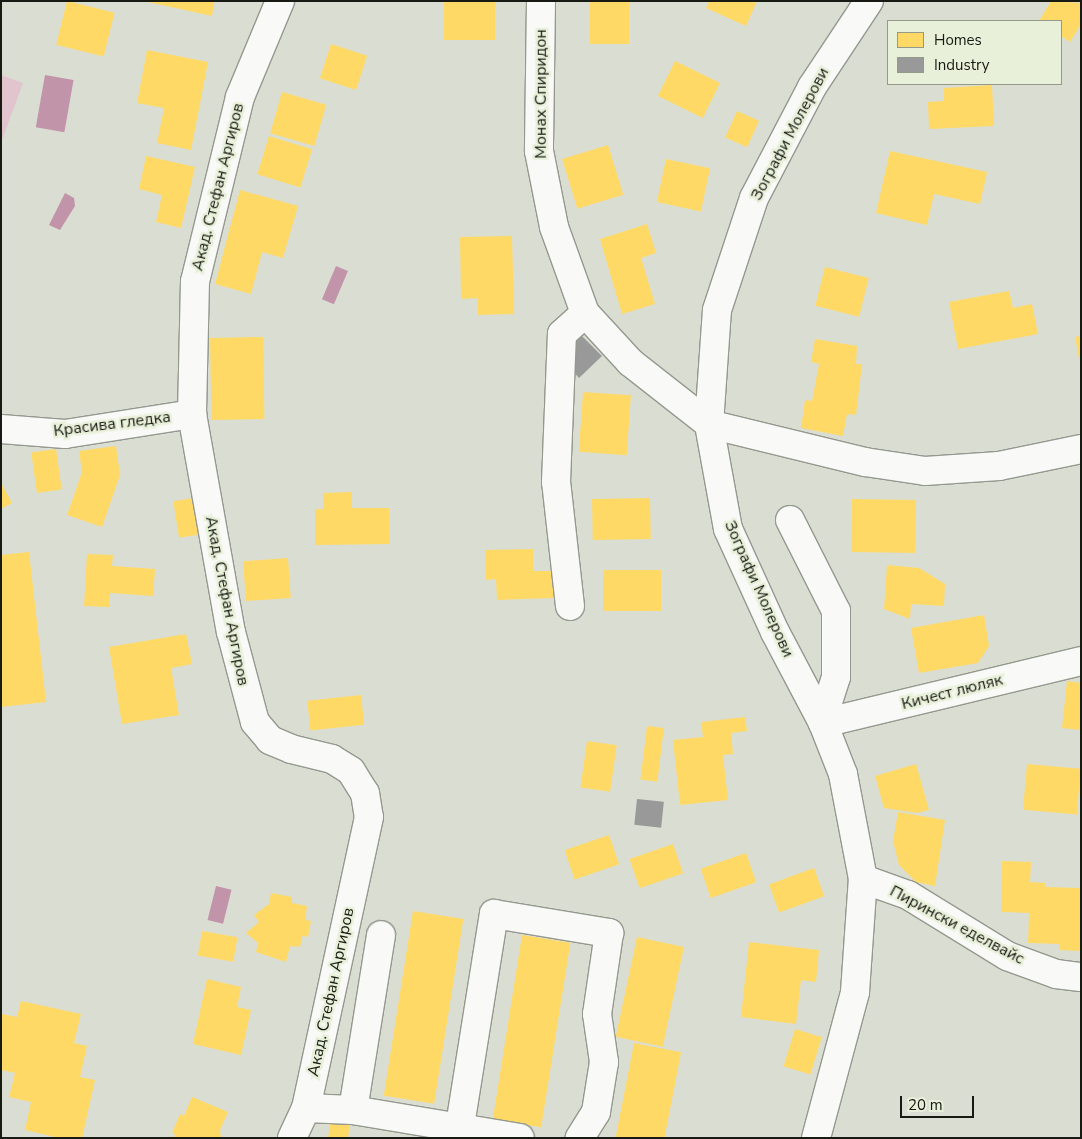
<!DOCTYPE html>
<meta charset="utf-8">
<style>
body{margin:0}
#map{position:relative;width:1082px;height:1139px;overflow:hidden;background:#daded2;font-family:"Nunito Sans",sans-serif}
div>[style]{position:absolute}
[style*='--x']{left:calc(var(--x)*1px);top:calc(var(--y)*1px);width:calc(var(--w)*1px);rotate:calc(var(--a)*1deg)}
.green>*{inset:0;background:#e2c4ce}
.water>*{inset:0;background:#c294a9;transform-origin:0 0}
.homes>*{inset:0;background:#ffd966;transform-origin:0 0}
.industry>*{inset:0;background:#999;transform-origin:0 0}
.roads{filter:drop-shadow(1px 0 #94988e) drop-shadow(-1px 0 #94988e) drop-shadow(0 1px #94988e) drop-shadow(0 -1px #94988e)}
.minor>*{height:28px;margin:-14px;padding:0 14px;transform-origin:14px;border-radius:14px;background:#f9faf8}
span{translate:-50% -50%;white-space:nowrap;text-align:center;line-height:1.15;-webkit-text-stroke:5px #e8f0da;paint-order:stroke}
.street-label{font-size:16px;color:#171a12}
.frame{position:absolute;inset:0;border:2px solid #171a12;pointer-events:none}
.legend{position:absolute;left:887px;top:20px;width:175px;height:65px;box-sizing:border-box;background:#e8f0da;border:1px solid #949a8a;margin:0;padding:6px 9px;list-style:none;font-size:15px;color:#171a12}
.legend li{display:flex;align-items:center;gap:10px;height:25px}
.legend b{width:25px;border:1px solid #949a8a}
.scale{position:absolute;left:900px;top:1096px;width:74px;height:22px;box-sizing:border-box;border:2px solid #171a12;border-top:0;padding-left:6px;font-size:15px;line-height:18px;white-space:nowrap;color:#171a12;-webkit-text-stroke:4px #e8f0da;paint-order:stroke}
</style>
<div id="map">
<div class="green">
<i style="clip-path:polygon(1px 75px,23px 83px,1px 143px)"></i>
</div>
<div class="water">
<i style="left:45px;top:75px;width:29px;height:53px;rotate:10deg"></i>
<i style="clip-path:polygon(65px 193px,74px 198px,75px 206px,60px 230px,49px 225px)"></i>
<i style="left:336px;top:266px;width:13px;height:36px;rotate:23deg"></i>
<i style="left:216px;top:886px;width:16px;height:35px;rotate:14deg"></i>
</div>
<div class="homes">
<i style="left:67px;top:1px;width:49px;height:45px;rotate:14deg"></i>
<i style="clip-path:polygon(143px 1px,214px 1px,212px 16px)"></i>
<i style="left:444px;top:1px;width:51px;height:39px"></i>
<i style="left:590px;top:1px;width:39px;height:43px"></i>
<i style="clip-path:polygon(709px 1px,757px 1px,746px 26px,706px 8px)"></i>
<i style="clip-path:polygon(1051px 1px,1081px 3px,1081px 24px,1070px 42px,1061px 36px,1061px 21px,1039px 21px)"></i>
<i style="left:331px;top:44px;width:38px;height:36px;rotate:18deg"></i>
<i style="clip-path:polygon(147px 50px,208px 62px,191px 150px,157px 143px,164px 108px,137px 103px)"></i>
<i style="left:675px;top:61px;width:50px;height:39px;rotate:26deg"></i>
<i style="clip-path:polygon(992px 85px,994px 126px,929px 129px,928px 102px,944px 101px,944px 88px)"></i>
<i style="left:282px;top:92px;width:46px;height:43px;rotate:16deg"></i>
<i style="left:737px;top:111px;width:24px;height:29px;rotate:24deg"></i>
<i style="left:269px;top:136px;width:45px;height:40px;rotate:17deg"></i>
<i style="left:608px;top:145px;width:52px;height:48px;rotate:73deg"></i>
<i style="clip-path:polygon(890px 151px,987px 172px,980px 204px,934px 194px,927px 225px,876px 213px)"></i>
<i style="clip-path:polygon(146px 156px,195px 167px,181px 228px,156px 222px,162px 195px,139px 189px)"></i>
<i style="left:666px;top:159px;width:45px;height:44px;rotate:12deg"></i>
<i style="clip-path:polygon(240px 190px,298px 206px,283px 258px,262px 252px,251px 294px,215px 284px)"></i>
<i style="clip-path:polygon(647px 224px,656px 253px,641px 258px,655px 304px,622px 314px,600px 239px)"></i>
<i style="clip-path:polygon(512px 236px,514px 314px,478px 315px,478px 298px,461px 299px,460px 237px)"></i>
<i style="left:825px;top:267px;width:45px;height:40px;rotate:14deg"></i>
<i style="clip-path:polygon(1009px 291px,1013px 308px,1032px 304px,1038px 334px,958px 349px,949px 302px)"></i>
<i style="clip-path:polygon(1081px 336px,1081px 364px,1080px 364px,1075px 337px)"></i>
<i style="left:263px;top:337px;width:82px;height:53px;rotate:89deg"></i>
<i style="clip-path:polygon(815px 339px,857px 346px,856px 364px,862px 364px,856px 415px,847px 414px,843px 436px,801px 428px,805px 400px,812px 401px,819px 364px,811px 362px)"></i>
<i style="left:583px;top:392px;width:48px;height:60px;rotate:4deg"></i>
<i style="clip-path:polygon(116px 446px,120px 475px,102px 527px,67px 515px,82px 472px,79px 451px)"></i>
<i style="left:56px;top:449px;width:41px;height:25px;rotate:82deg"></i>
<i style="clip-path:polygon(1px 483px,12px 503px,1px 509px)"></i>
<i style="clip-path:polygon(352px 492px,352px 508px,389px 508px,390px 544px,315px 545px,315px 509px,323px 509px,323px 493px)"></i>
<i style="left:194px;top:498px;width:37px;height:21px;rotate:81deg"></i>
<i style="left:650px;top:498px;width:41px;height:58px;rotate:89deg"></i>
<i style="left:852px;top:499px;width:64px;height:53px;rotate:1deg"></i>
<i style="clip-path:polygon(533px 549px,533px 571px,553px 571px,554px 598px,497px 600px,496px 579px,486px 580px,485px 550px)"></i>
<i style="clip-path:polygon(29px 552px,46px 702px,1px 707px,1px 555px)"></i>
<i style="clip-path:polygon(87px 554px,113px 555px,112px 566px,155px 569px,153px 596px,110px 593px,109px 607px,84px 606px)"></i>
<i style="left:288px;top:558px;width:40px;height:45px;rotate:86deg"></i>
<i style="clip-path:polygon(887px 565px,919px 568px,945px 584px,944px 606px,911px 604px,910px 619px,884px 609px)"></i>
<i style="left:661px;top:570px;width:41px;height:58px;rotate:90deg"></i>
<i style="clip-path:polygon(984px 615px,989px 646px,978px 663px,919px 673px,911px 628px)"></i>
<i style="clip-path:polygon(186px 634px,192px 664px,171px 668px,179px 715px,122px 724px,109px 647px)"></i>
<i style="clip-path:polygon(1067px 681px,1081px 683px,1081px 730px,1062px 728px)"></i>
<i style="left:361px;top:695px;width:30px;height:54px;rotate:84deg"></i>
<i style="clip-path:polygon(745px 717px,747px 731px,731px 733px,733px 754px,723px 755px,728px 800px,680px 805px,673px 740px,703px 737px,701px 722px)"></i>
<i style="left:647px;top:726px;width:17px;height:54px;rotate:7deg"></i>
<i style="left:587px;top:741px;width:30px;height:47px;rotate:8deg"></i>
<i style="clip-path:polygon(916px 764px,929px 810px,917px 813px,884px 808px,875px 776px)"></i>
<i style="left:1027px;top:764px;width:54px;height:46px;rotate:5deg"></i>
<i style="clip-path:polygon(898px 812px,945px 820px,935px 886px,916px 882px,899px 865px,893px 841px)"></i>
<i style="left:609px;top:835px;width:31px;height:47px;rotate:71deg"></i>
<i style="left:673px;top:844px;width:31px;height:46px;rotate:71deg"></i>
<i style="left:746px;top:853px;width:31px;height:48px;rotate:71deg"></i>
<i style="clip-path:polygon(1002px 861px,1031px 862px,1030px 882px,1045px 883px,1045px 887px,1081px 888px,1081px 951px,1059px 950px,1059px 944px,1028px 943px,1029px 913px,1001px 912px)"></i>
<i style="left:814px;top:868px;width:30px;height:48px;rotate:70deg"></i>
<i style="clip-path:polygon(271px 893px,292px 897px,292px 903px,307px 906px,305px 920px,311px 921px,308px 937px,302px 936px,300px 947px,290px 946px,286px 962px,256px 952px,258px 943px,246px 933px,259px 922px,254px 915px,269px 904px)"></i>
<i style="left:413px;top:911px;width:51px;height:187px;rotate:9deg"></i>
<i style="left:202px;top:931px;width:36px;height:25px;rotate:10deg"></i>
<i style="left:522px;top:935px;width:49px;height:187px;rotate:9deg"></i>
<i style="left:637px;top:937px;width:48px;height:102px;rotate:12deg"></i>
<i style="clip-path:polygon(749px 942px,819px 950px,816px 982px,801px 980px,796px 1024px,741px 1017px)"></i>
<i style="clip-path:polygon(207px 979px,241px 987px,237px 1007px,251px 1010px,241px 1055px,193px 1044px)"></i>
<i style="clip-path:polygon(21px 1001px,81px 1014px,74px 1043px,87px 1046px,80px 1077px,95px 1080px,82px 1138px,59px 1138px,25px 1130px,31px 1102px,9px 1097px,15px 1073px,1px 1070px,1px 1017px,2px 1014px,17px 1017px)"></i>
<i style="left:795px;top:1029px;width:28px;height:39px;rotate:17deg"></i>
<i style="left:634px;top:1043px;width:48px;height:97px;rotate:11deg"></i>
<i style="clip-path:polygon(192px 1097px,228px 1112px,220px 1130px,221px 1138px,174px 1138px,175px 1134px,172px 1133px,180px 1114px,184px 1116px)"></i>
<i style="clip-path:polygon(331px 1118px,350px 1121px,348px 1138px,328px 1138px)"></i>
</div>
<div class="industry">
<i style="clip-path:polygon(579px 333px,602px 356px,579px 378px,568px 366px,568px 343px)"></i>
<i style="left:637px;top:799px;width:27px;height:26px;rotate:6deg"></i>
</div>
<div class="roads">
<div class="minor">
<i style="--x:280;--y:1;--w:104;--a:112.6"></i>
<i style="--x:240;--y:97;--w:189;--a:103.7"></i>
<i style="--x:195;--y:281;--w:133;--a:91.3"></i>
<i style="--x:192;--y:414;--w:221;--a:79.9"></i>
<i style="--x:231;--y:632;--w:93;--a:75.1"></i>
<i style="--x:255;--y:722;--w:23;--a:50"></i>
<i style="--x:270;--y:740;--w:23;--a:23"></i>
<i style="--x:291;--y:749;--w:42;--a:13.7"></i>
<i style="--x:332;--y:759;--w:22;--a:32"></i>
<i style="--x:351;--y:771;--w:26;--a:58"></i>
<i style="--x:365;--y:793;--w:24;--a:81"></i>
<i style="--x:369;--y:817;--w:298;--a:102.2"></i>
<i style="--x:306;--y:1108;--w:33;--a:115"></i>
<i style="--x:541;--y:1;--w:150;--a:90.8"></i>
<i style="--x:539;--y:151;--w:77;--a:78.8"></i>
<i style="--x:554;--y:227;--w:91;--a:70.2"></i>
<i style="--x:585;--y:313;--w:67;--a:47.4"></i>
<i style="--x:630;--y:362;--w:100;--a:38.1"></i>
<i style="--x:709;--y:424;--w:161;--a:13.7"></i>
<i style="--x:865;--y:462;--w:61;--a:8.5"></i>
<i style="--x:925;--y:471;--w:74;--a:-3.9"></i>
<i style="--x:999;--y:466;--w:84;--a:-11.7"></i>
<i style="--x:1;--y:429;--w:64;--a:4.5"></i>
<i style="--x:65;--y:434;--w:129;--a:-8.9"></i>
<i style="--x:790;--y:520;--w:102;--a:63.2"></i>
<i style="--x:836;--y:611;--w:66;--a:90"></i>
<i style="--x:836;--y:677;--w:46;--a:107.7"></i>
<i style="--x:570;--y:606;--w:125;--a:-96.4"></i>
<i style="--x:556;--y:482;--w:148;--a:-87.7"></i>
<i style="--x:562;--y:334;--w:31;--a:-42"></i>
<i style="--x:823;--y:723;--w:265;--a:-13.5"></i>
<i style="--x:863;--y:879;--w:48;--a:19.6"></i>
<i style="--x:908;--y:895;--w:116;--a:31.6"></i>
<i style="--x:1007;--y:956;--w:52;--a:20.2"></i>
<i style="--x:1056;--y:974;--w:25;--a:7"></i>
<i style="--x:306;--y:1108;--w:47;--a:2.4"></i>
<i style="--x:353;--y:1110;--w:169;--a:9.5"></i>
<i style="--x:353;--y:1110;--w:177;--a:-80.9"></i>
<i style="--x:458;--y:1138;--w:227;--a:-80.9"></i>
<i style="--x:494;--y:914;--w:117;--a:9.4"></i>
<i style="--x:609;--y:933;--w:82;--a:98.4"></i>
<i style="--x:597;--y:1014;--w:49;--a:81.7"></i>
<i style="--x:604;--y:1062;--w:51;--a:99.1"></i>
<i style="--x:596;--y:1112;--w:31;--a:122"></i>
<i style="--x:816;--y:1138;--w:151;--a:-75"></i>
<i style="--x:855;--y:992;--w:113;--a:-86"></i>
<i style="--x:863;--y:879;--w:107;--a:-100.8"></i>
<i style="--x:843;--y:774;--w:55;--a:-111.4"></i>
<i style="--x:823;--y:723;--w:103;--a:-117.8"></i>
<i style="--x:775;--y:632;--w:113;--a:-114.5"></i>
<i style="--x:728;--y:529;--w:107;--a:-100.3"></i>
<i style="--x:709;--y:424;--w:114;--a:-86"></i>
<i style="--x:717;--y:310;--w:118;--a:-71.7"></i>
<i style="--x:754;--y:198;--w:125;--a:-62.4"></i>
<i style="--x:812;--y:87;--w:103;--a:-56.5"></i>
</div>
</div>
<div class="street-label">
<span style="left:541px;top:94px;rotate:-90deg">Монах Спиридон</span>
<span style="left:790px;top:134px;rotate:-62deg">Зографи Молерови</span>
<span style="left:218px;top:187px;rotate:-76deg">Акад. Стефан Аргиров</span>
<span style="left:112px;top:424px;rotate:-7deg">Красива гледка</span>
<span style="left:759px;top:589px;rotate:66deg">Зографи Молерови</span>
<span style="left:227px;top:601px;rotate:79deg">Акад. Стефан Аргиров</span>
<span style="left:952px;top:692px;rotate:-14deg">Кичест люляк</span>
<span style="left:957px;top:925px;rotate:28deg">Пирински еделвайс</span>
<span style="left:331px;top:992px;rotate:-78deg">Акад. Стефан Аргиров</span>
</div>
<div class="frame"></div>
<ul class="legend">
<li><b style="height:14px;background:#ffd966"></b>Homes</li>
<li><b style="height:14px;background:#999"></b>Industry</li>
</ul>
<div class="scale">20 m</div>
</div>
